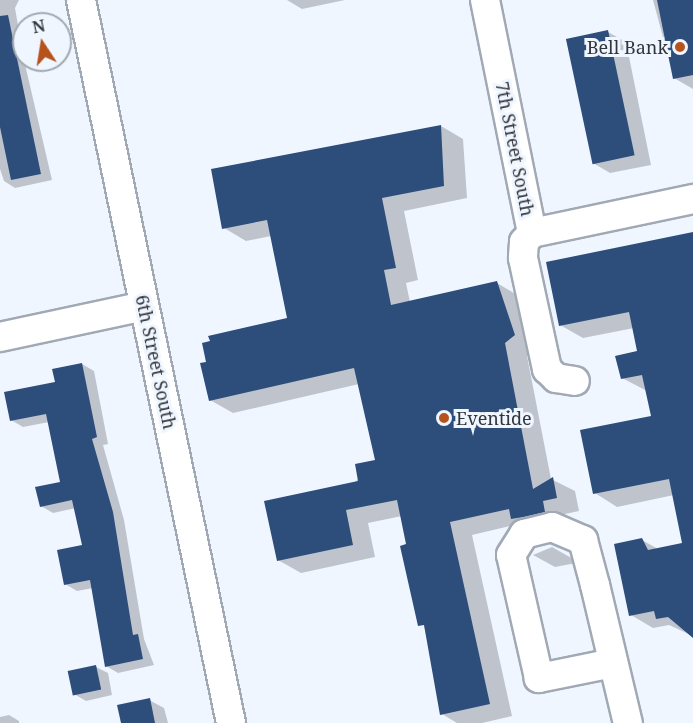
<!DOCTYPE html>
<style>
body{margin:0}
#map{position:relative;width:693px;height:723px;overflow:hidden;background:#eff6ff;font-family:"Noto Serif",serif}
div>[style]{position:absolute}
[style*='--x']{left:calc(var(--x)*1px);top:calc(var(--y)*1px);width:calc(var(--w)*1px);rotate:calc(var(--a)*1deg)}
.shadow>*{inset:0;background:#0003}
.building>*{inset:0;background:#2d4d7b;transform-origin:0 0}
.roads{filter:drop-shadow(2px 0 #a1a9b4) drop-shadow(-2px 0 #a1a9b4) drop-shadow(0 2px #a1a9b4) drop-shadow(0 -2px #a1a9b4)}
.minor>*{height:28px;margin:-14px;padding:0 14px;transform-origin:14px;border-radius:14px;background:#fff}
.dots>*{width:16px;height:16px;translate:-50% -50%;box-sizing:border-box;border:3px solid #eff6ff;border-radius:50%}
span{translate:-50% -50%;white-space:nowrap;text-align:center;line-height:1.15;-webkit-text-stroke:6px #eff6ff;paint-order:stroke}
.poi-label{font-size:18px;color:#323539}
.right{translate:-100% -50%;text-align:right}
.left{translate:0 -50%;text-align:left}
.street-label{font-size:18px;color:#323539}
.north{position:absolute;left:12px;top:12px;width:60px;height:60px;box-sizing:border-box;background:#eff6ff;border:2px solid #a3a9b0;border-radius:50%;rotate:348deg;font-size:16px;font-weight:700;line-height:24px;text-align:center;color:#323539}
.north::after{content:'';display:block;margin:auto;width:21px;height:27px;background:#b6531d;clip-path:polygon(50% 0,100% 100%,50% 72%,0 100%)}
</style>
<div id="map">
<div class="shadow">
<i style="clip-path:polygon(0 0,19px 0,15px 8px,24px 60px,52px 180px,15px 188px,4px 181px,0 169px)"></i>
<i style="clip-path:polygon(287px 0,345px 0,302px 9px)"></i>
<i style="clip-path:polygon(653px 0,693px 0,693px 89px,674px 78px)"></i>
<i style="clip-path:polygon(608px 32px,626px 42px,651px 165px,610px 173px,593px 163px)"></i>
<i style="clip-path:polygon(441px 126px,463px 139px,467px 198px,404px 211px,418px 280px,406px 283px,410px 302px,497px 283px,519px 296px,537px 348px,527px 356px,551px 479px,575px 491px,579px 511px,565px 514px,567px 524px,522px 523px,472px 535px,512px 716px,482px 723px,457px 723px,442px 714px,402px 516px,368px 523px,375px 557px,301px 573px,278px 560px,376px 461px,359px 384px,233px 413px,210px 400px,204px 344px,288px 319px,271px 236px,246px 241px,224px 228px)"></i>
<i style="clip-path:polygon(693px 233px,693px 636px,669px 625px,653px 628px,631px 615px,642px 540px,658px 549px,684px 544px,674px 495px,617px 507px,595px 493px,652px 417px,647px 391px,622px 378px,639px 352px,634px 328px,583px 338px,560px 325px)"></i>
<i style="clip-path:polygon(82px 364px,94px 371px,108px 444px,103px 445px,124px 520px,144px 639px,154px 665px,118px 673px,106px 666px,93px 588px,77px 591px,65px 584px,84px 546px,76px 508px,53px 513px,41px 506px,61px 483px,49px 422px,23px 427px,11px 420px)"></i>
<i style="clip-path:polygon(552px 547px,575px 560px,576px 563px,555px 567px,533px 555px)"></i>
<i style="clip-path:polygon(96px 667px,108px 673px,112px 695px,86px 701px,74px 694px)"></i>
<i style="clip-path:polygon(149px 700px,164px 708px,168px 723px,123px 723px)"></i>
<i style="clip-path:polygon(9px 715px,19px 721px,19px 723px,0 723px,0 717px)"></i>
</div>
<div class="building">
<i style="clip-path:polygon(657px 0,693px 0,693px 75px,673px 79px)"></i>
<i style="clip-path:polygon(8px 15px,41px 174px,11px 180px,0 127px,0 16px)"></i>
<i style="left:608px;top:30px;width:128px;height:43px;rotate:78deg"></i>
<i style="clip-path:polygon(441px 125px,444px 186px,382px 198px,396px 268px,384px 270px,391px 305px,497px 281px,515px 335px,505px 343px,533px 489px,553px 477px,557px 498px,543px 501px,545px 512px,523px 517px,511px 519px,509px 509px,450px 522px,490px 704px,440px 715px,424px 625px,418px 626px,400px 546px,406px 544px,397px 500px,346px 510px,353px 545px,277px 561px,264px 501px,358px 481px,355px 464px,375px 460px,354px 368px,209px 401px,200px 363px,206px 362px,202px 343px,210px 341px,208px 336px,287px 318px,267px 220px,222px 229px,211px 169px)"></i>
<i style="clip-path:polygon(693px 232px,693px 638px,668px 617px,656px 619px,654px 611px,629px 616px,614px 544px,642px 538px,648px 550px,682px 543px,669px 479px,593px 494px,580px 430px,651px 416px,642px 375px,621px 379px,615px 356px,637px 351px,629px 312px,559px 326px,546px 262px)"></i>
<i style="clip-path:polygon(82px 363px,97px 437px,92px 439px,113px 512px,133px 635px,138px 634px,143px 659px,105px 667px,90px 580px,64px 585px,57px 550px,82px 545px,72px 500px,40px 507px,35px 487px,60px 482px,46px 414px,10px 421px,4px 392px,55px 382px,52px 369px)"></i>
<i style="left:96px;top:665px;width:25px;height:29px;rotate:78deg"></i>
<i style="clip-path:polygon(150px 698px,155px 723px,121px 723px,117px 705px)"></i>
</div>
<div class="roads">
<div class="minor">
<i style="--x:81;--y:0;--w:738;--a:78.28"></i>
<i style="--x:485;--y:0;--w:238;--a:78.6"></i>
<i style="--x:532;--y:233;--w:12;--a:132"></i>
<i style="--x:524;--y:242;--w:16;--a:94"></i>
<i style="--x:523;--y:258;--w:114;--a:77.8"></i>
<i style="--x:547;--y:369;--w:13;--a:45"></i>
<i style="--x:556;--y:378;--w:19;--a:9"></i>
<i style="--x:532;--y:233;--w:165;--a:-11.9"></i>
<i style="--x:0;--y:337;--w:147;--a:-12.1"></i>
<i style="--x:613;--y:663;--w:76;--a:168.5"></i>
<i style="--x:539;--y:678;--w:126;--a:-102.8"></i>
<i style="--x:511;--y:555;--w:25;--a:-58"></i>
<i style="--x:524;--y:534;--w:29;--a:-14"></i>
<i style="--x:552;--y:527;--w:34;--a:23"></i>
<i style="--x:583;--y:540;--w:47;--a:75.1"></i>
<i style="--x:595;--y:585;--w:142;--a:76.6"></i>
</div>
</div>
<div class="dots">
<i style="left:680px;top:47px;background:#b6531d"></i>
<i style="left:444px;top:418px;background:#b6531d"></i>
</div>
<div class="poi-label">
<span class="right" style="left:668px;top:47px">Bell Bank</span>
<span class="left" style="left:456px;top:418px">Eventide</span>
</div>
<div class="street-label">
<span style="left:515px;top:149px;rotate:79deg">7th Street South</span>
<span style="left:156px;top:362px;rotate:78deg">6th Street South</span>
</div>
<div class="north">N</div>
</div>
